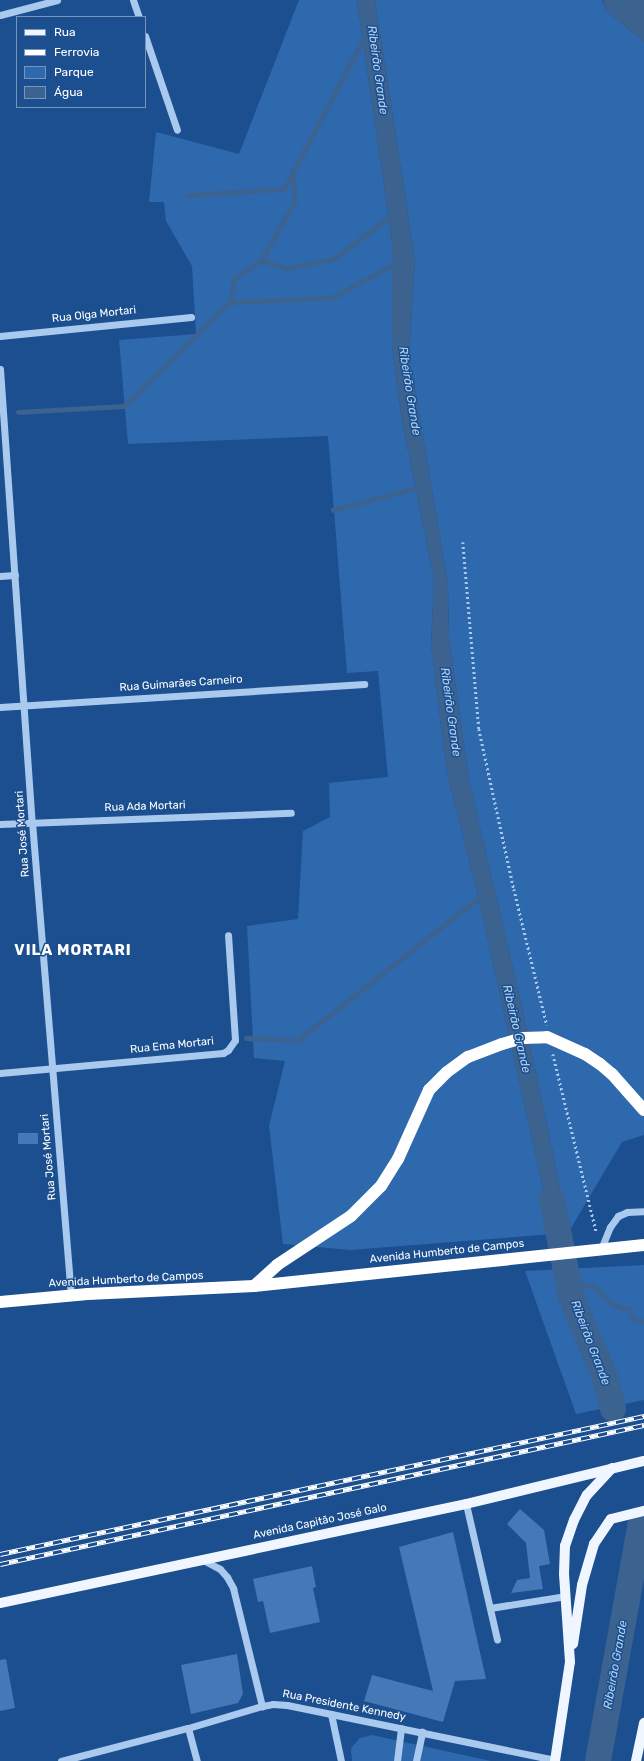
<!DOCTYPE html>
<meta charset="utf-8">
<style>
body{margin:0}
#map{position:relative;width:644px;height:1761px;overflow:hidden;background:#1b4f8f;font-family:Rubik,sans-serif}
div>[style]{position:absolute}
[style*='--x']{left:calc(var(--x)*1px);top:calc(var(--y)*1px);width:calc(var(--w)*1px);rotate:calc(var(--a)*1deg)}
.green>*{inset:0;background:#2e69ad}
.water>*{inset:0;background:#3c6290}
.stream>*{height:4.5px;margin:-2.25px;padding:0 2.25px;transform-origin:2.25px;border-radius:2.25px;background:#3c6290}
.river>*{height:26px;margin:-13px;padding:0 13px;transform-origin:13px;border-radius:13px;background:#3c6290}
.building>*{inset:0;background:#4478b7;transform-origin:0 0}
.path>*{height:2.5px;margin-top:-1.25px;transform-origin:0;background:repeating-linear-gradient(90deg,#a9c9ee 0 2px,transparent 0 5px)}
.minor>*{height:7px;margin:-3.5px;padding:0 3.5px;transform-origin:3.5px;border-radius:3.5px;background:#a9c9ee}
.major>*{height:10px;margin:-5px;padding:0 5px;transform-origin:5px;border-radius:5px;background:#f0f6ff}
.highway>*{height:12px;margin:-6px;padding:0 6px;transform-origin:6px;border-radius:6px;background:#fff}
.rail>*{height:4.5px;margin-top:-2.25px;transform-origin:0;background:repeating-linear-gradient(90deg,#1b4f8f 0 9px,#fff 0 18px);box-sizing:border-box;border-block:1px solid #fff}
span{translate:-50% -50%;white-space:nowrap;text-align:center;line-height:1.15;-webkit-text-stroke:3px #1b4f8f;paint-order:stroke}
.street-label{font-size:11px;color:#fff}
.water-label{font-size:12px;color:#b5d3f5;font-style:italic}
.district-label{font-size:15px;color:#fff;font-weight:700;letter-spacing:1px}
.legend{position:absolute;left:16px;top:16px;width:130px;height:92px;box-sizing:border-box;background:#1b4f8f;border:1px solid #7695bc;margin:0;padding:5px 7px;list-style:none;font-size:12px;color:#fff}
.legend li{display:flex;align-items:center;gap:8px;height:20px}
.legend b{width:20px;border:1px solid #7695bc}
</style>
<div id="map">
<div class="green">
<i style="clip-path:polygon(299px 0,357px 0,392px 242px,392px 345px,402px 421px,434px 580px,431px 645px,447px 773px,479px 900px,553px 1234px,350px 1250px,283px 1244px,269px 1126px,285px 1061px,254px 1058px,247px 926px,298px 919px,303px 831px,330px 817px,329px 783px,388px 777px,378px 671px,347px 673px,328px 436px,128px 444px,119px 340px,196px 334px,192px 266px,166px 221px,164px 202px,149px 202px,156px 132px,239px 154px)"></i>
<i style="clip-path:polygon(375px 0,602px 0,606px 10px,644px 42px,644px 1135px,622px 1142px,568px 1233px,556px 1167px,521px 1003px,469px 780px,449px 638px,448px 585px,409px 354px,415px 260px)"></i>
<i style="clip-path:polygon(644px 1265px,644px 1400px,576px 1414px,525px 1271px)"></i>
<i style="clip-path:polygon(372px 1735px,491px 1761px,352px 1761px,351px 1748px,360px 1738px)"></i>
</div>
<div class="water">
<i style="clip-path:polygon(357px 0,375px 0,415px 260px,409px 354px,448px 585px,449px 638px,469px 780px,521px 1003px,556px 1167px,568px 1233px,553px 1234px,479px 900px,447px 773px,431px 645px,434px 580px,402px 421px,392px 345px,392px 242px)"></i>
<i style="clip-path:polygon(603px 0,644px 0,644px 42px,606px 10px)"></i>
</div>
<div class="stream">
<i style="--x:188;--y:195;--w:96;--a:-3.6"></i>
<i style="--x:284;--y:189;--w:175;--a:-62.1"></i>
<i style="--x:261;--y:260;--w:27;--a:17"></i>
<i style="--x:287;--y:268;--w:47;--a:-11.1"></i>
<i style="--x:333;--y:259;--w:74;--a:-36.3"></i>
<i style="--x:230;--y:302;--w:101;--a:-2.3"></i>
<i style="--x:331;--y:298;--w:75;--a:-27.9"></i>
<i style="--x:18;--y:412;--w:106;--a:-3.2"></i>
<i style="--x:124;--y:406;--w:148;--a:-44.5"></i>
<i style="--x:230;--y:302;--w:23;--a:-80"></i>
<i style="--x:234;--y:279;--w:33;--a:-35"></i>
<i style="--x:261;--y:260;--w:68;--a:-60"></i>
<i style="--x:295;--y:201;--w:27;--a:-96"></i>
<i style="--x:333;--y:510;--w:90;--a:-14.8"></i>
<i style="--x:246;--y:1038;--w:52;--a:2.2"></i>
<i style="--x:298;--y:1040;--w:234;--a:-38.2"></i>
<i style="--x:568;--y:1277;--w:11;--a:41"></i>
<i style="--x:576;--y:1284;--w:17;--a:7"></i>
<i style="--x:593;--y:1286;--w:27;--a:42"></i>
<i style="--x:613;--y:1304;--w:11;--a:22"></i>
<i style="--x:623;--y:1308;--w:7;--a:0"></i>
<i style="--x:630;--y:1308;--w:7;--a:74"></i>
<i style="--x:632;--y:1315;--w:7;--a:45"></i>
<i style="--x:637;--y:1320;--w:7;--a:8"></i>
</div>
<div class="river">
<i style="--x:552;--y:1199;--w:100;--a:79"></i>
<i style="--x:571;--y:1297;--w:85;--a:67.1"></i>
<i style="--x:604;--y:1375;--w:35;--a:75"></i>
<i style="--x:598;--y:1761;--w:243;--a:-79.8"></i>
</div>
<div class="building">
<i style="left:18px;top:1133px;width:20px;height:11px"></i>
<i style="clip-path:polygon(520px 1509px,544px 1530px,550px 1564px,539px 1566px,543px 1589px,511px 1593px,517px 1580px,530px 1578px,526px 1543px,507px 1524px)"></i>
<i style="clip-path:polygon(453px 1532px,486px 1679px,455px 1681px,443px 1722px,364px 1701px,372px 1675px,433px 1691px,399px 1547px)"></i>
<i style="clip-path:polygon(312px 1566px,316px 1587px,313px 1588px,320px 1622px,270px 1633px,263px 1601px,258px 1602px,253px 1579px)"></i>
<i style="clip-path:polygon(237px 1654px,243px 1694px,238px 1703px,191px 1714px,181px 1665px)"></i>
<i style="clip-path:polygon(6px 1659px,15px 1708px,0 1711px,0 1660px)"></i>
</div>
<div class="path">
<i style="--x:463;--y:542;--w:188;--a:85.1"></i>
<i style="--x:479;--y:729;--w:164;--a:77.7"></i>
<i style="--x:514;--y:889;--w:140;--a:76.4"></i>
<i style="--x:553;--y:1054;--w:182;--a:76.3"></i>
</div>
<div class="minor">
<i style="--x:133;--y:0;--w:18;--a:71"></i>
<i style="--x:0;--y:15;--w:59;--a:-14.7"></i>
<i style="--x:145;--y:36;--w:99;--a:71.2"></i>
<i style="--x:0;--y:336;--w:192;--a:-5.7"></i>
<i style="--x:0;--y:369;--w:454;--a:86"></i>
<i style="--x:32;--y:822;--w:476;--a:85.3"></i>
<i style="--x:0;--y:576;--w:15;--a:-4"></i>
<i style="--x:0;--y:707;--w:365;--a:-3.6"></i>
<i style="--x:0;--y:824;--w:291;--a:-2.2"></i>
<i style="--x:0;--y:1073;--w:224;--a:-5.1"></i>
<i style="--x:223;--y:1053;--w:6;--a:-31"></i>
<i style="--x:228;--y:1050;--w:12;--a:-55"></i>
<i style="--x:235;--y:1040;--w:105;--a:-93.8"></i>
<i style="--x:601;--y:1249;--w:24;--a:-68"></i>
<i style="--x:610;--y:1227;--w:14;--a:-54"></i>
<i style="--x:618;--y:1216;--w:10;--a:-24"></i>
<i style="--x:627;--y:1212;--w:17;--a:-3"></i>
<i style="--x:466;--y:1504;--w:139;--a:77.1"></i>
<i style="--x:203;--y:1560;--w:19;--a:28"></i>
<i style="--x:220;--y:1569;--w:11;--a:49"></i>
<i style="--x:227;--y:1577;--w:13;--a:61"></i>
<i style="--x:233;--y:1588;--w:122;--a:76.2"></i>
<i style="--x:490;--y:1608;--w:77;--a:-9"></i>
<i style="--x:331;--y:1714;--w:48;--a:78"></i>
<i style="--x:188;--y:1728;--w:34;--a:75"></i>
<i style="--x:61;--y:1761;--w:131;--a:-14.6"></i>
<i style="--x:188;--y:1728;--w:77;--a:-16.6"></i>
<i style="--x:262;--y:1706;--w:11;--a:-10"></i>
<i style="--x:273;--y:1704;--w:14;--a:4"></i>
<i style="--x:287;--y:1705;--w:45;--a:11.6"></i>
<i style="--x:331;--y:1714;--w:229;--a:11.6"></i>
<i style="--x:397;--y:1761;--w:33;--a:-83"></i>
<i style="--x:416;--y:1761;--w:30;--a:-78"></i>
</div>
<div class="major">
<i style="--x:0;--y:1603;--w:476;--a:-12"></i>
<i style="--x:466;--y:1504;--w:183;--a:-13.6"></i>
<i style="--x:573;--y:1644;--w:60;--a:-81.3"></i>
<i style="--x:582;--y:1585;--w:43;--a:-73.7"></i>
<i style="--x:594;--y:1544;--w:30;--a:-56"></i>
<i style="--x:611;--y:1519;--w:34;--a:-14"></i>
<i style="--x:555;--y:1761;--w:100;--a:-81.4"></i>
<i style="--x:570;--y:1662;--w:88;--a:-93.9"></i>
<i style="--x:564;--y:1574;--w:28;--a:-88"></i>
<i style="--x:565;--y:1546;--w:28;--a:-71"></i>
<i style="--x:574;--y:1520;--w:28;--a:-63"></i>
<i style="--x:587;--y:1495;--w:37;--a:-47"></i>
<i style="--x:636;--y:1761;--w:39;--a:-78"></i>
</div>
<div class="highway">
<i style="--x:254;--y:1286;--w:31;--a:-42"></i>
<i style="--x:277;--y:1265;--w:89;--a:-33.5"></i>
<i style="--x:351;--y:1216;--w:42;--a:-45"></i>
<i style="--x:381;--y:1186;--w:32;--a:-58"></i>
<i style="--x:398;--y:1159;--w:76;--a:-65.8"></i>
<i style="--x:429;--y:1090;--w:25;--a:-45"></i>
<i style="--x:447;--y:1072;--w:26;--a:-36"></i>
<i style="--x:468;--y:1057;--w:36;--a:-21"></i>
<i style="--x:502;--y:1044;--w:22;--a:-16"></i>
<i style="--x:523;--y:1038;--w:24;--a:-2"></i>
<i style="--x:547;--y:1037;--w:42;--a:24.1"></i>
<i style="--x:585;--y:1054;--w:18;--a:34"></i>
<i style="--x:600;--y:1064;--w:16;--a:40"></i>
<i style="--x:612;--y:1074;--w:48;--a:48.4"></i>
<i style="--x:0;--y:1302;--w:88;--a:-5.2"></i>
<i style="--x:88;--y:1294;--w:166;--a:-2.8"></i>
<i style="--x:254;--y:1286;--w:392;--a:-6"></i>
</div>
<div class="rail">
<i style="--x:0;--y:1554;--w:659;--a:-12.09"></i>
<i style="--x:0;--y:1564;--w:659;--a:-12.18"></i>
</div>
<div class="street-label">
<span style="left:94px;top:315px;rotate:-6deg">Rua Olga Mortari</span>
<span style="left:181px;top:684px;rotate:-4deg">Rua Guimarães Carneiro</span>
<span style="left:145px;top:807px;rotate:-2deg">Rua Ada Mortari</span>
<span style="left:23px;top:834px;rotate:-94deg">Rua José Mortari</span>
<span style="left:172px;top:1046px;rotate:-6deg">Rua Ema Mortari</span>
<span style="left:49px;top:1157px;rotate:-95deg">Rua José Mortari</span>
<span style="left:447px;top:1252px;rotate:-6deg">Avenida Humberto de Campos</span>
<span style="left:126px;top:1280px;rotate:-3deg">Avenida Humberto de Campos</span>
<span style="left:320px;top:1522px;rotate:-12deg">Avenida Capitão José Galo</span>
<span style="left:344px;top:1706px;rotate:11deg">Rua Presidente Kennedy</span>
</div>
<div class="water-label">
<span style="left:377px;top:70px;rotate:82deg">Ribeirão Grande</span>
<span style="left:409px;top:391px;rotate:81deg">Ribeirão Grande</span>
<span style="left:450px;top:712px;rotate:82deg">Ribeirão Grande</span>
<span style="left:516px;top:1029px;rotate:77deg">Ribeirão Grande</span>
<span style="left:590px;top:1343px;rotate:69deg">Ribeirão Grande</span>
<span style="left:616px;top:1665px;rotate:-80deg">Ribeirão Grande</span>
</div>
<div class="district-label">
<span style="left:73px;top:951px">VILA MORTARI</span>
</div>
<ul class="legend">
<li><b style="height:5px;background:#f0f6ff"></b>Rua</li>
<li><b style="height:5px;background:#fff"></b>Ferrovia</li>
<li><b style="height:11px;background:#2e69ad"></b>Parque</li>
<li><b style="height:11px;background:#3c6290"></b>Água</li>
</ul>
</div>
